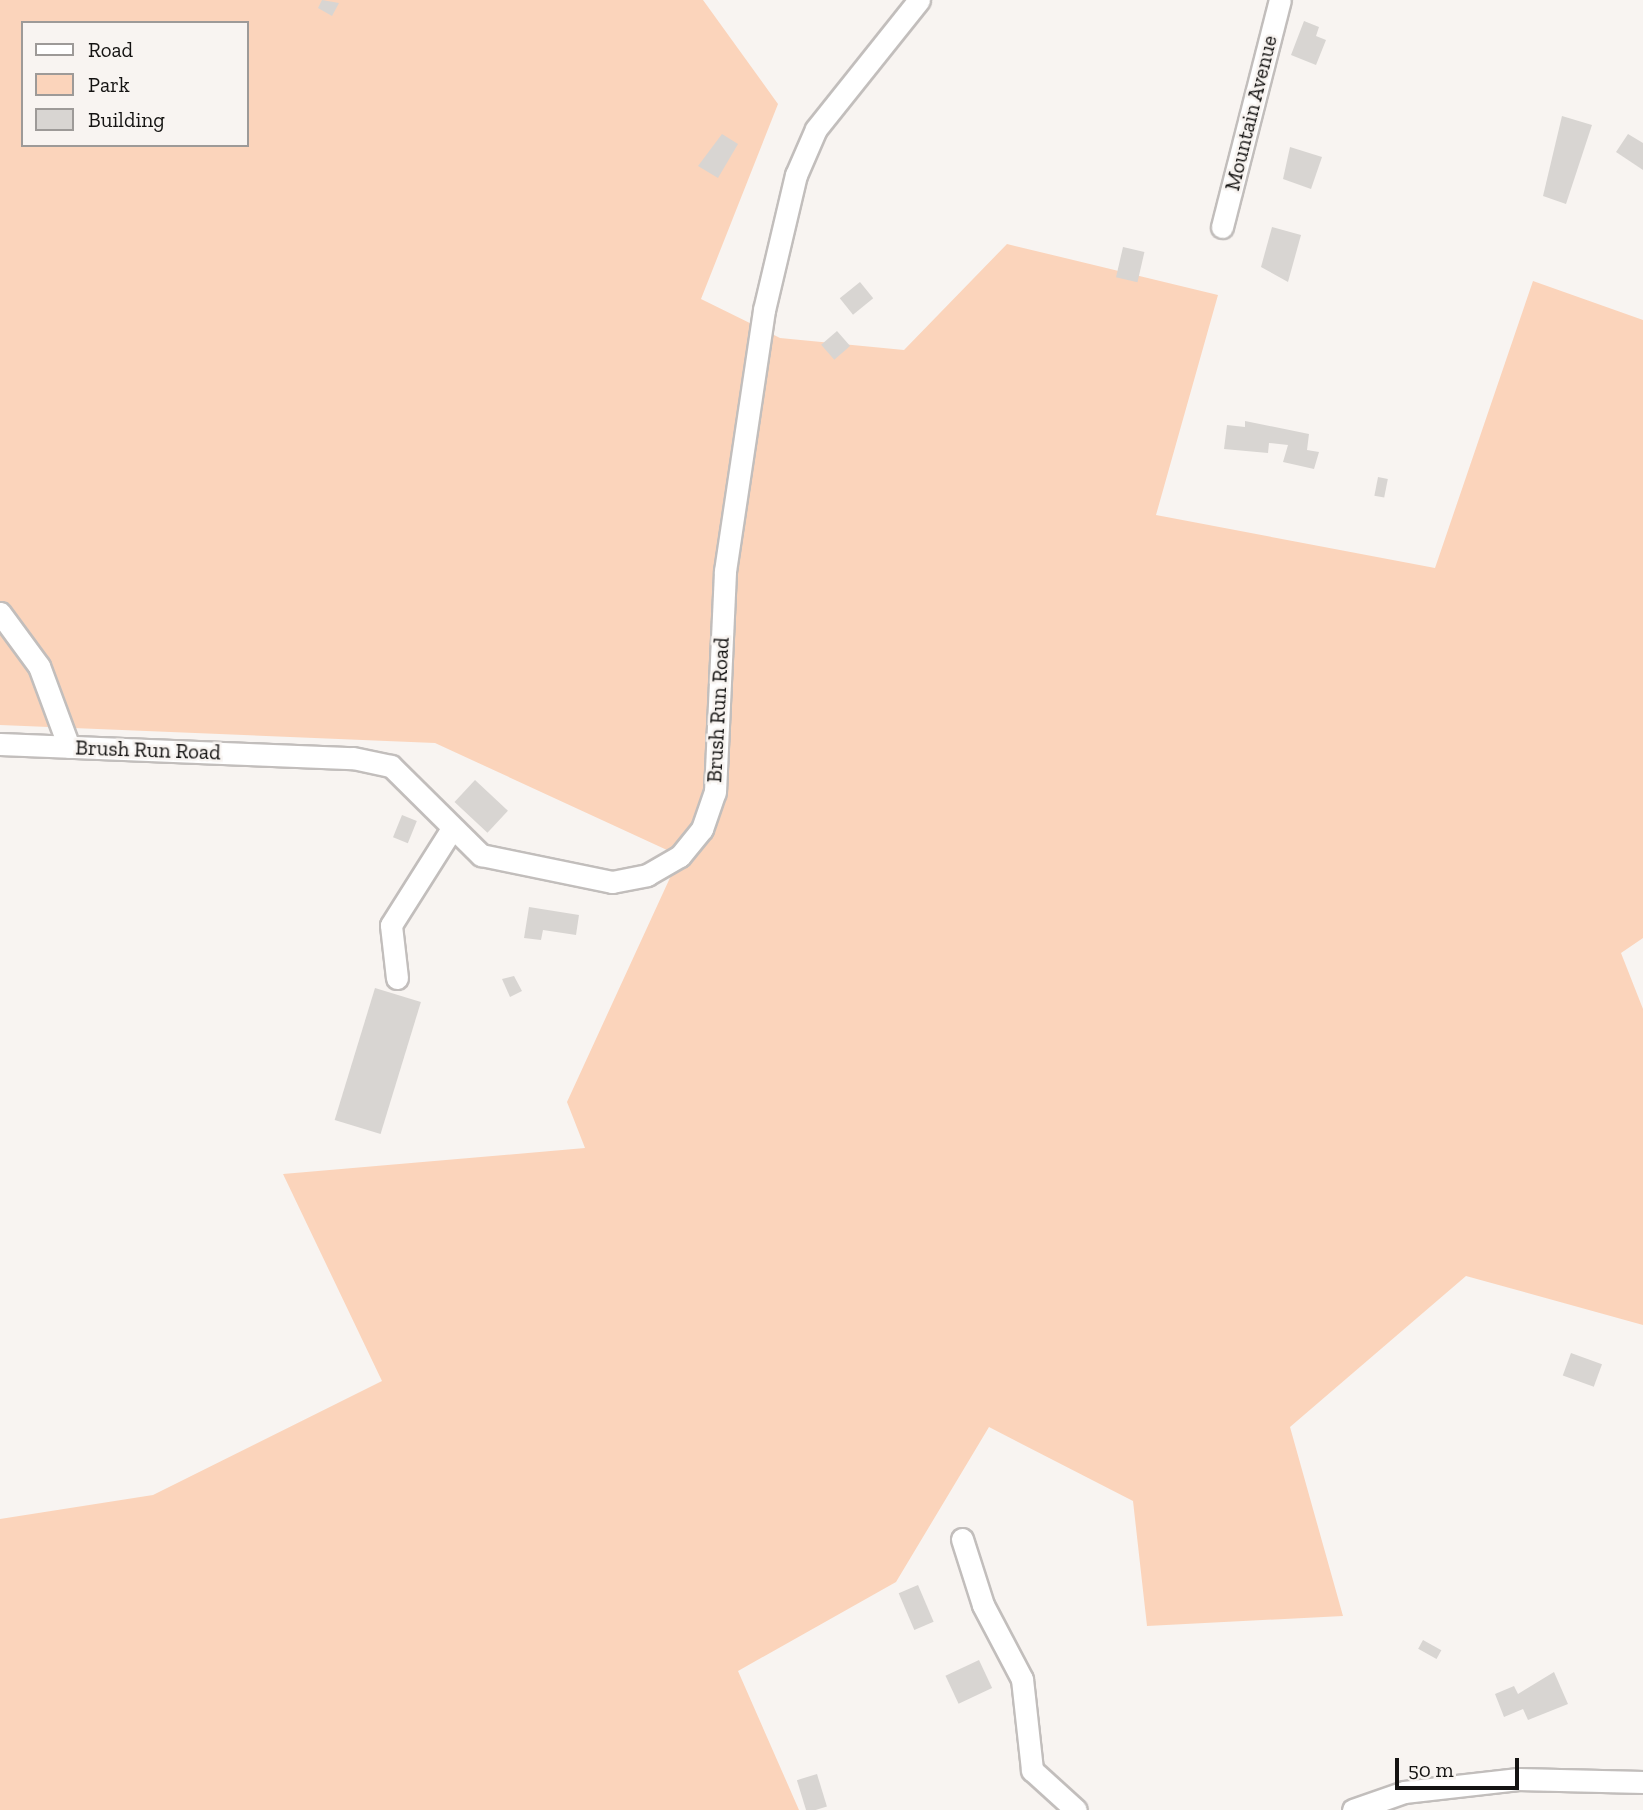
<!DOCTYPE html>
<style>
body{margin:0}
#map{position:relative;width:1643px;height:1810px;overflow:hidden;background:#f8f4f1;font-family:"Zilla Slab",serif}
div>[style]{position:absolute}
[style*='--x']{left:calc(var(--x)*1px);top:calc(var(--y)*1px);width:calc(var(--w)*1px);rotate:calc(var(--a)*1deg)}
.green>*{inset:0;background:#fbd4bb}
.building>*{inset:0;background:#d8d5d2;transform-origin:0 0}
.roads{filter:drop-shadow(2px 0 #c2bebc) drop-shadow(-2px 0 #c2bebc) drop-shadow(0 2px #c2bebc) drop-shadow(0 -2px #c2bebc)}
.minor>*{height:21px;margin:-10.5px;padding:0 10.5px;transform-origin:10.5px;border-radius:10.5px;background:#fff}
span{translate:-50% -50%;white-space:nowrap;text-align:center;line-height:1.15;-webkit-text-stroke:5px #f8f4f1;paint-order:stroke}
.street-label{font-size:21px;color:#141312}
.legend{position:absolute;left:21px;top:21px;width:228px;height:126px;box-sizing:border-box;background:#f8f4f1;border:2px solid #9d9a98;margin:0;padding:9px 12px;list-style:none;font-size:21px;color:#141312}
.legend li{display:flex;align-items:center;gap:14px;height:35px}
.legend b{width:35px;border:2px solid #9d9a98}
.scale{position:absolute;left:1395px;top:1758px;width:124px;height:32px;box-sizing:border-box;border:4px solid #141312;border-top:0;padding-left:9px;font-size:21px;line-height:24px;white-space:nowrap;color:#141312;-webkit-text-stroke:5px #f8f4f1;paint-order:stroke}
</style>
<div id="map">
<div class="green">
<i style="clip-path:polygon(evenodd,0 0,703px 0,778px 104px,701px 299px,780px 338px,904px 350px,1007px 244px,1218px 295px,1156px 515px,1435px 568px,1533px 281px,1643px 320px,1643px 938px,1621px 953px,1643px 1009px,1643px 1325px,1466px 1276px,1290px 1427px,1343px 1616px,1147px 1626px,1133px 1501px,989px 1427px,896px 1582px,738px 1671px,799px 1810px,0 1810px,0 1519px,153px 1495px,382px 1381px,283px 1174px,585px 1148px,567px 1102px,680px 856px,435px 743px,0 725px,0 0,23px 23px,247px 23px,247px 145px,23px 145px,23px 23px)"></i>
</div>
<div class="building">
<i style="clip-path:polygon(322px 0,339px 3px,332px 16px,318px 8px)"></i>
<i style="clip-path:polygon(1304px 21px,1319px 27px,1316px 36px,1326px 40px,1316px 65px,1291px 55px)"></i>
<i style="clip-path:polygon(1562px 116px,1592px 125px,1566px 204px,1543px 196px)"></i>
<i style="clip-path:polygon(722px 134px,738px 144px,718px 178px,698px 166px)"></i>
<i style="clip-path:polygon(1628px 134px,1643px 143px,1643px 170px,1616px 152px)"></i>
<i style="clip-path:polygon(1290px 147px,1322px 157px,1311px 189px,1283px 179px)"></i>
<i style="clip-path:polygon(1272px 227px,1301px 235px,1288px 282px,1261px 267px)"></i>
<i style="left:1123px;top:247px;width:22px;height:31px;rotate:13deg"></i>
<i style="left:860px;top:282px;width:21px;height:26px;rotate:51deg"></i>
<i style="left:837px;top:331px;width:20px;height:21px;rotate:49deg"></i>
<i style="clip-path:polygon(1245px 421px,1309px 434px,1307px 450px,1319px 452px,1314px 469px,1283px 462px,1288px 445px,1269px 443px,1268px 453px,1224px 449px,1227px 425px,1245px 427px)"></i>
<i style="left:1378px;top:477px;width:10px;height:19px;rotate:11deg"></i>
<i style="left:475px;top:780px;width:45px;height:30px;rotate:43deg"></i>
<i style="left:402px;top:815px;width:16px;height:24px;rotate:22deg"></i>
<i style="clip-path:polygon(529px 907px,579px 915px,576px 935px,543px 930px,541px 940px,524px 938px)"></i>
<i style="clip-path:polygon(514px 976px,522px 991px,510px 997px,502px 979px)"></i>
<i style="left:375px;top:988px;width:48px;height:138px;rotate:17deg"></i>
<i style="left:1571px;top:1353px;width:33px;height:24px;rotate:20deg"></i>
<i style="left:918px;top:1585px;width:40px;height:21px;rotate:67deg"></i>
<i style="left:1423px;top:1640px;width:21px;height:10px;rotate:29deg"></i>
<i style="left:979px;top:1660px;width:31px;height:37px;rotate:65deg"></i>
<i style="clip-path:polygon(1554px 1672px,1568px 1704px,1528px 1720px,1523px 1709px,1504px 1717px,1495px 1694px,1514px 1686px,1518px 1694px)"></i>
<i style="left:817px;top:1774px;width:34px;height:21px;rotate:73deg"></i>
</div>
<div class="roads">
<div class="minor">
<i style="--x:1222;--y:227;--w:234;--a:-75.7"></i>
<i style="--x:0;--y:613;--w:66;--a:53.7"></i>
<i style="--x:39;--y:666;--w:86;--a:69.7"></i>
<i style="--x:0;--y:744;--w:353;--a:2.3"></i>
<i style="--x:353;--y:758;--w:39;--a:12"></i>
<i style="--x:391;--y:766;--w:127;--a:44.7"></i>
<i style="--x:481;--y:855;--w:134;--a:11.6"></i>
<i style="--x:612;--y:882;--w:36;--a:-11"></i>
<i style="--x:647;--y:875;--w:38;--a:-30"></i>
<i style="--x:680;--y:856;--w:35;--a:-51"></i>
<i style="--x:702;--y:829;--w:39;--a:-71"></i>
<i style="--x:715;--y:792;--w:221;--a:-87.4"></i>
<i style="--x:725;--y:571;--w:264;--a:-81.5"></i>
<i style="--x:764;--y:310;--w:139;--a:-76.7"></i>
<i style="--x:796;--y:175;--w:50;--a:-66.5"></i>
<i style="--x:816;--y:129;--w:165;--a:-51.4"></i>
<i style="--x:397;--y:978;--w:53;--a:-96.5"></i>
<i style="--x:391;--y:925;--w:112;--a:-57.7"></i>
<i style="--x:962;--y:1539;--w:69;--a:72.3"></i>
<i style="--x:983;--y:1605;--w:84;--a:62.2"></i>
<i style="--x:1022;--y:1679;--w:92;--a:83.7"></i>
<i style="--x:1032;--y:1770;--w:59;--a:42.3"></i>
<i style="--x:1353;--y:1810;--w:54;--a:-19.4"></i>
<i style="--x:1404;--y:1792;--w:115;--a:-6.5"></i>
<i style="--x:1518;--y:1779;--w:125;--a:1.4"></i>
</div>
</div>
<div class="street-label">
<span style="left:1251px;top:113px;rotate:-76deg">Mountain Avenue</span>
<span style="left:718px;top:710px;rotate:-87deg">Brush Run Road</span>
<span style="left:148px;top:750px;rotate:2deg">Brush Run Road</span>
</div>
<ul class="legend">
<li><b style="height:9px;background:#fff"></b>Road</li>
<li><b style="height:19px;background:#fbd4bb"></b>Park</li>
<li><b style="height:19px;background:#d8d5d2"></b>Building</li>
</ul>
<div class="scale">50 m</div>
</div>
